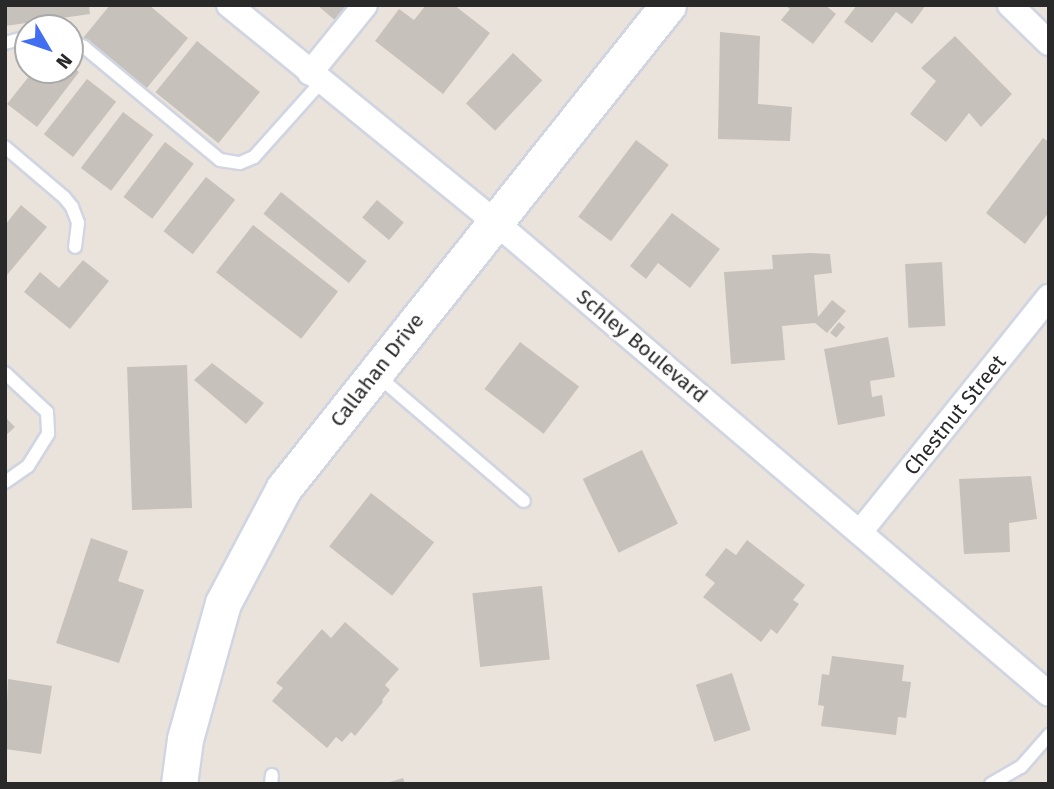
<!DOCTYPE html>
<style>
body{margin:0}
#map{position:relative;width:1054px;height:789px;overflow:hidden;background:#eae3db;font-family:"Fira Sans",sans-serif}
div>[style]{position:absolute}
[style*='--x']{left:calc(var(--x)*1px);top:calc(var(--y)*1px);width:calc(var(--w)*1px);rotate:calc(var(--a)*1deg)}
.building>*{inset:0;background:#c6c1ba;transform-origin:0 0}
.roads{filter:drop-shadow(2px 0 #d0d5e1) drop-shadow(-2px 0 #d0d5e1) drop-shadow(0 2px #d0d5e1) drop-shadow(0 -2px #d0d5e1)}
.lane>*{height:12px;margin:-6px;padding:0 6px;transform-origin:6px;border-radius:6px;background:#fff}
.street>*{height:24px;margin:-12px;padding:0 12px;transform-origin:12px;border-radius:12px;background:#fff}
.secondary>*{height:35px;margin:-17.5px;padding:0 17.5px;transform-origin:17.5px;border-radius:17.5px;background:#fff}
span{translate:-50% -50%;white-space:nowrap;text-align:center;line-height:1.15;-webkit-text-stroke:5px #fff;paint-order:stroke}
.street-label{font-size:21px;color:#292929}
.frame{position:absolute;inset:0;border:7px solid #292929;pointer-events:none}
.north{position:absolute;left:14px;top:14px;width:70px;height:70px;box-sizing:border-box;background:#fff;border:2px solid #a9a9a9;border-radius:50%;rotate:129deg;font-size:19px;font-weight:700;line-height:28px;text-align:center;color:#292929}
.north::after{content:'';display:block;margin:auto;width:24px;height:32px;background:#426ff1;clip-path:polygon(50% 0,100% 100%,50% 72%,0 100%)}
</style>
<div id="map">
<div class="building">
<i style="clip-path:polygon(5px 5px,89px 5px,90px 14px,5px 26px)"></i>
<i style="clip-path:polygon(110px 5px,149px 5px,188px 38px,146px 89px,83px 38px)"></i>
<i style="clip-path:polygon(317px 5px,351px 5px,337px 22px)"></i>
<i style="clip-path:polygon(426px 5px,454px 5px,490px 33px,443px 94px,375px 41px,399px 9px,414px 20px)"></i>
<i style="clip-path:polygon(785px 5px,825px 5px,836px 14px,813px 44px,781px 20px,790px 9px)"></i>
<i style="clip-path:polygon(857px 5px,926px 5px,912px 24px,896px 12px,872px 43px,844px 22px)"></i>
<i style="clip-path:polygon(720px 32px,760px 36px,758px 104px,792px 107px,790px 141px,718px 139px)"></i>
<i style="clip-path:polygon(955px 36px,1012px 94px,981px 127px,969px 113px,946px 142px,910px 114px,936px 81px,921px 68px)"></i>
<i style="left:197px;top:41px;width:81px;height:66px;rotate:39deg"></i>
<i style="left:513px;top:53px;width:40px;height:69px;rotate:43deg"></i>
<i style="clip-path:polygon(70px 65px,79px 72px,37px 127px,7px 104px,34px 70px,70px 70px)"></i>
<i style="left:87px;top:79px;width:37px;height:70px;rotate:38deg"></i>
<i style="left:123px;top:112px;width:38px;height:70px;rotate:37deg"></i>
<i style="clip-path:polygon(1043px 138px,1049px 142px,1049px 212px,1025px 244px,986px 213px)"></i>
<i style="left:636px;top:140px;width:41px;height:96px;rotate:37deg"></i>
<i style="left:165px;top:142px;width:36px;height:69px;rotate:37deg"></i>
<i style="left:206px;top:177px;width:37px;height:69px;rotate:38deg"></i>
<i style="left:281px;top:192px;width:110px;height:28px;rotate:39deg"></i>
<i style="left:377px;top:200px;width:35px;height:23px;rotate:40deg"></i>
<i style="clip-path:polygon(21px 205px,47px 227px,7px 275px,5px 225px)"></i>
<i style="clip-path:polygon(672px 213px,720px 249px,690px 288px,658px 263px,646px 279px,630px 266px)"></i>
<i style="left:253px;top:225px;width:108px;height:60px;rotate:38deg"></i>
<i style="clip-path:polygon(810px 253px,830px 254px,832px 273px,814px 275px,818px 317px,832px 300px,846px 311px,827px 333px,815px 323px,782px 326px,785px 360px,731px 364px,724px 272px,773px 269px,772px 255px)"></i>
<i style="clip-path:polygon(83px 260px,109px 281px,70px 329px,24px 292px,40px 272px,59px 288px)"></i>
<i style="left:942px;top:262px;width:64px;height:37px;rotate:87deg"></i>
<i style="left:839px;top:322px;width:8px;height:14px;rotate:40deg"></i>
<i style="clip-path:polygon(888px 337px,895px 377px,870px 381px,872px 397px,882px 395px,885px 416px,838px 425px,824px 349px)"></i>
<i style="left:520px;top:342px;width:74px;height:59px;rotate:37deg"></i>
<i style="clip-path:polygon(212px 363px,264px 403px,246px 424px,194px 380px)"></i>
<i style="left:187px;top:365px;width:143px;height:60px;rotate:88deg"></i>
<i style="clip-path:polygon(5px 417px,15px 427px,5px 436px)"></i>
<i style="left:642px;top:450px;width:82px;height:66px;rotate:64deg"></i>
<i style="clip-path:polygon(1031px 476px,1037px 519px,1009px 523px,1010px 552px,964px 554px,959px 479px)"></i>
<i style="left:371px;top:493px;width:80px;height:68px;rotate:38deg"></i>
<i style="clip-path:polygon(91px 538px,128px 551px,118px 581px,144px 590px,119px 663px,56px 643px)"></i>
<i style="clip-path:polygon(747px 540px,805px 585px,793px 600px,799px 604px,777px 634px,771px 629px,761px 642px,703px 597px,715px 583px,705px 575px,726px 548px,736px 555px)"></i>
<i style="left:542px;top:586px;width:74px;height:70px;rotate:84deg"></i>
<i style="clip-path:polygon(345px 622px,399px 669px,385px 685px,390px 690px,382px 700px,383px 702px,355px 736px,351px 732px,342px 742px,336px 737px,327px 748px,272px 701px,283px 688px,276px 683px,322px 629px,331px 638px)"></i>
<i style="clip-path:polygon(832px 656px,904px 665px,902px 681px,911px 682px,906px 718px,898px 717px,896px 735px,821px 726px,824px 706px,818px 705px,822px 674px,829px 675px)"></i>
<i style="left:732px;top:673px;width:60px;height:38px;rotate:72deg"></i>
<i style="clip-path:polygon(8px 679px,52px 686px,41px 754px,5px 749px)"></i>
<i style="clip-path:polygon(403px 778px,405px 784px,387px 784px,387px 783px)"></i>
</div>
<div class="roads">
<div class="lane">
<i style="--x:70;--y:41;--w:15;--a:23"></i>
<i style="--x:84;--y:47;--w:177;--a:39.7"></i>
<i style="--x:220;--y:160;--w:20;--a:9"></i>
<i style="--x:240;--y:163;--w:15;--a:-23"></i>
<i style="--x:254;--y:157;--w:101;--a:-48.2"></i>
<i style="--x:5;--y:43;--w:24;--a:-15"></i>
<i style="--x:5;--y:147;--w:77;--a:40.3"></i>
<i style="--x:64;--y:197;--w:13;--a:51"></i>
<i style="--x:72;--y:207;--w:17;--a:69"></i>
<i style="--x:78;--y:223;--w:24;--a:97"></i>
<i style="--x:5;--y:373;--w:57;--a:42.9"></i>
<i style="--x:47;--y:412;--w:22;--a:87"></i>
<i style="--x:48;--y:434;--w:38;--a:122"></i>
<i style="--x:28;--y:466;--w:28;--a:145"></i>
<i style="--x:378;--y:376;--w:192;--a:40.6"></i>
<i style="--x:271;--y:784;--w:9;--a:-84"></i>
<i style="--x:991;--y:784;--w:34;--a:-30"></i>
<i style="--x:1021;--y:767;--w:43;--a:-48.8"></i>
</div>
<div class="street">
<i style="--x:229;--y:5;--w:342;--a:39.2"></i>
<i style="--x:494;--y:221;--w:729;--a:40.44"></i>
<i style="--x:1010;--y:5;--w:54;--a:44.3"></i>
<i style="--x:310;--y:73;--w:87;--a:-51"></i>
<i style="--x:860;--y:532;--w:302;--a:-51.2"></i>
</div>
<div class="secondary">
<i style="--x:179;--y:784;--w:45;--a:-82.4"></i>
<i style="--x:185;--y:739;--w:141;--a:-74.4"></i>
<i style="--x:223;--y:603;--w:130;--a:-62.1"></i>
<i style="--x:284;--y:488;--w:617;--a:-51.51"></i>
</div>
</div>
<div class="street-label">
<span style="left:642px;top:346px;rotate:40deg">Schley Boulevard</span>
<span style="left:377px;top:370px;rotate:-52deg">Callahan Drive</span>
<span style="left:955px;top:415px;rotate:-51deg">Chestnut Street</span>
</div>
<div class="frame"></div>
<div class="north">N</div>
</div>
